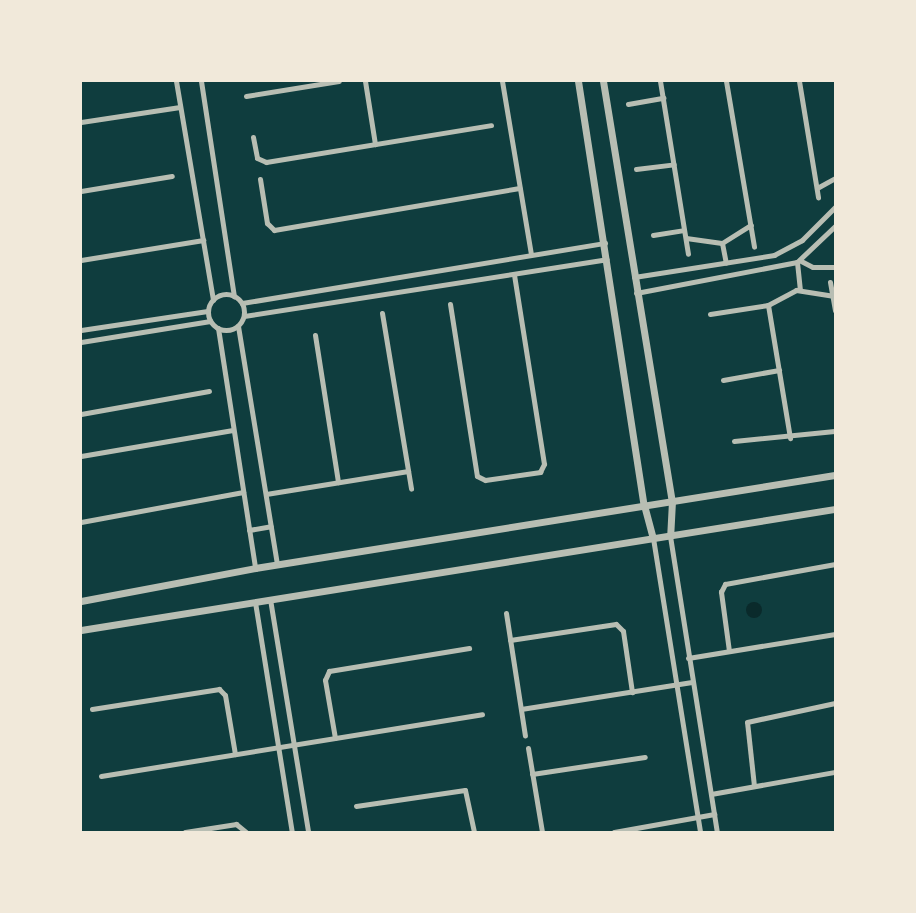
<!DOCTYPE html>
<style>
body{margin:0}
#map{position:relative;width:916px;height:913px;overflow:hidden;background:#0f3d3e;font-family:Arial,sans-serif}
div>[style]{position:absolute}
[style*='--x']{left:calc(var(--x)*1px);top:calc(var(--y)*1px);width:calc(var(--w)*1px);rotate:calc(var(--a)*1deg)}
.water>*{inset:0;background:#0a2a2b}
.round{border-radius:50%}
.minor>*{height:5px;margin:-2.5px;padding:0 2.5px;transform-origin:2.5px;border-radius:2.5px;background:#b8beb3}
.minor>.ring{margin:-2.5px;padding:0;box-sizing:content-box;background:none;border:5px solid #b8beb3;border-radius:50%}
.tertiary>*{height:7px;margin:-3.5px;padding:0 3.5px;transform-origin:3.5px;border-radius:3.5px;background:#b8beb3}
span{translate:-50% -50%;white-space:nowrap;text-align:center;line-height:1.15;-webkit-text-stroke:6px #f1e9da;paint-order:stroke}
.frame{position:absolute;inset:0;border:82px solid #f1e9da;pointer-events:none}
</style>
<div id="map">
<div class="water">
<i class="round" style="left:746px;top:602px;width:16px;height:16px"></i>
</div>
<div class="minor">
<i style="--x:176;--y:81;--w:222;--a:80.4"></i>
<i style="--x:201;--y:81;--w:218;--a:81.3"></i>
<i style="--x:365;--y:81;--w:64;--a:81"></i>
<i style="--x:502;--y:81;--w:176;--a:80.5"></i>
<i style="--x:660;--y:81;--w:175;--a:80.8"></i>
<i style="--x:726;--y:81;--w:168;--a:80.4"></i>
<i style="--x:799;--y:81;--w:118;--a:80.7"></i>
<i style="--x:246;--y:96;--w:94;--a:-9.2"></i>
<i style="--x:628;--y:104;--w:36;--a:-10"></i>
<i style="--x:81;--y:122;--w:100;--a:-8.6"></i>
<i style="--x:253;--y:137;--w:21;--a:79"></i>
<i style="--x:257;--y:158;--w:10;--a:24"></i>
<i style="--x:266;--y:162;--w:228;--a:-9.3"></i>
<i style="--x:636;--y:169;--w:38;--a:-7"></i>
<i style="--x:260;--y:179;--w:45;--a:81"></i>
<i style="--x:267;--y:223;--w:10;--a:45"></i>
<i style="--x:274;--y:230;--w:249;--a:-9.7"></i>
<i style="--x:817;--y:188;--w:21;--a:-29"></i>
<i style="--x:81;--y:191;--w:92;--a:-9.4"></i>
<i style="--x:653;--y:235;--w:31;--a:-9"></i>
<i style="--x:686;--y:238;--w:36;--a:8"></i>
<i style="--x:722;--y:243;--w:34;--a:-32"></i>
<i style="--x:722;--y:243;--w:20;--a:79"></i>
<i style="--x:81;--y:260;--w:124;--a:-9.3"></i>
<i style="--x:801;--y:261;--w:13;--a:27"></i>
<i style="--x:813;--y:267;--w:22;--a:0"></i>
<i style="--x:797;--y:262;--w:28;--a:84"></i>
<i style="--x:634;--y:277;--w:142;--a:-8.9"></i>
<i style="--x:774;--y:255;--w:32;--a:-28"></i>
<i style="--x:802;--y:240;--w:47;--a:-45"></i>
<i style="--x:830;--y:282;--w:29;--a:80"></i>
<i style="--x:636;--y:293;--w:164;--a:-10.9"></i>
<i style="--x:797;--y:262;--w:52;--a:-43.5"></i>
<i class="ring" style="left:208px;top:294px;width:31px;height:31px"></i>
<i style="--x:242;--y:303;--w:368;--a:-9.4"></i>
<i style="--x:450;--y:304;--w:174;--a:81.1"></i>
<i style="--x:477;--y:476;--w:9;--a:27"></i>
<i style="--x:485;--y:480;--w:56;--a:-8.3"></i>
<i style="--x:540;--y:472;--w:9;--a:-63"></i>
<i style="--x:544;--y:464;--w:192;--a:-99"></i>
<i style="--x:768;--y:305;--w:135;--a:80.6"></i>
<i style="--x:382;--y:313;--w:178;--a:80.6"></i>
<i style="--x:710;--y:314;--w:59;--a:-8.8"></i>
<i style="--x:768;--y:305;--w:32;--a:-28"></i>
<i style="--x:796;--y:290;--w:37;--a:9"></i>
<i style="--x:244;--y:316;--w:367;--a:-8.9"></i>
<i style="--x:238;--y:326;--w:242;--a:80.7"></i>
<i style="--x:218;--y:328;--w:243;--a:81.2"></i>
<i style="--x:81;--y:330;--w:128;--a:-8.5"></i>
<i style="--x:315;--y:335;--w:149;--a:81.1"></i>
<i style="--x:81;--y:342;--w:131;--a:-9.2"></i>
<i style="--x:723;--y:380;--w:57;--a:-10.1"></i>
<i style="--x:81;--y:414;--w:130;--a:-10.2"></i>
<i style="--x:734;--y:441;--w:101;--a:-5.7"></i>
<i style="--x:81;--y:456;--w:154;--a:-9.7"></i>
<i style="--x:266;--y:494;--w:144;--a:-9.2"></i>
<i style="--x:81;--y:522;--w:165;--a:-10.5"></i>
<i style="--x:249;--y:530;--w:22;--a:-10"></i>
<i style="--x:670;--y:536;--w:300;--a:81"></i>
<i style="--x:653;--y:538;--w:298;--a:80.9"></i>
<i style="--x:270;--y:599;--w:236;--a:80.7"></i>
<i style="--x:255;--y:602;--w:233;--a:80.9"></i>
<i style="--x:506;--y:613;--w:124;--a:81.2"></i>
<i style="--x:510;--y:640;--w:107;--a:-8.6"></i>
<i style="--x:616;--y:624;--w:10;--a:45"></i>
<i style="--x:623;--y:631;--w:62;--a:81.6"></i>
<i style="--x:729;--y:651;--w:60;--a:-97.7"></i>
<i style="--x:721;--y:592;--w:9;--a:-63"></i>
<i style="--x:725;--y:584;--w:112;--a:-10.3"></i>
<i style="--x:688;--y:658;--w:149;--a:-9.3"></i>
<i style="--x:92;--y:709;--w:129;--a:-8.9"></i>
<i style="--x:219;--y:689;--w:8;--a:45"></i>
<i style="--x:225;--y:695;--w:60;--a:80.4"></i>
<i style="--x:521;--y:709;--w:173;--a:-9"></i>
<i style="--x:335;--y:738;--w:59;--a:-99.8"></i>
<i style="--x:325;--y:680;--w:10;--a:-66"></i>
<i style="--x:329;--y:671;--w:142;--a:-9.3"></i>
<i style="--x:528;--y:748;--w:85;--a:80.5"></i>
<i style="--x:532;--y:774;--w:114;--a:-8.6"></i>
<i style="--x:101;--y:776;--w:386;--a:-9.2"></i>
<i style="--x:754;--y:786;--w:64;--a:-96.2"></i>
<i style="--x:747;--y:722;--w:90;--a:-12.2"></i>
<i style="--x:711;--y:794;--w:126;--a:-10.1"></i>
<i style="--x:356;--y:806;--w:110;--a:-8.4"></i>
<i style="--x:465;--y:790;--w:43;--a:77.9"></i>
<i style="--x:185;--y:832;--w:52;--a:-8.9"></i>
<i style="--x:236;--y:824;--w:13;--a:39"></i>
<i style="--x:614;--y:832;--w:102;--a:-10.2"></i>
</div>
<div class="tertiary">
<i style="--x:578;--y:81;--w:429;--a:81.2"></i>
<i style="--x:644;--y:505;--w:34;--a:75"></i>
<i style="--x:603;--y:81;--w:426;--a:80.7"></i>
<i style="--x:672;--y:501;--w:35;--a:93"></i>
<i style="--x:81;--y:601;--w:177;--a:-10.7"></i>
<i style="--x:255;--y:568;--w:587;--a:-9.11"></i>
<i style="--x:81;--y:630;--w:764;--a:-9.12"></i>
</div>
<div class="frame"></div>
</div>
